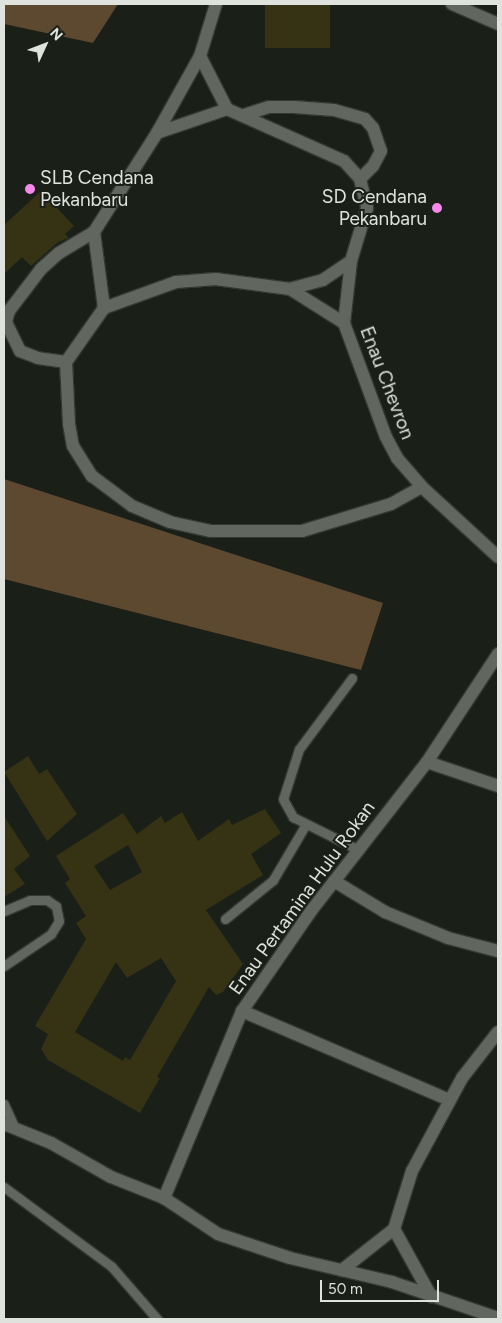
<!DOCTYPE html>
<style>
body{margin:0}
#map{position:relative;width:502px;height:1323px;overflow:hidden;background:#1a1f18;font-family:Figtree,sans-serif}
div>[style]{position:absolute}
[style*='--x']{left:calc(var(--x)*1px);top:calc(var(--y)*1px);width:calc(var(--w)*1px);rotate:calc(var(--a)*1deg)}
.forest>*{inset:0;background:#5d4830}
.building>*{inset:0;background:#363315;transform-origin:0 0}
.roads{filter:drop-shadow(1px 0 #353934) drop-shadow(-1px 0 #353934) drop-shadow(0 1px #353934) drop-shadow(0 -1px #353934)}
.lane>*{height:9px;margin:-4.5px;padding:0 4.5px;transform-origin:4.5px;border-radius:4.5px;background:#61675e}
.street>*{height:12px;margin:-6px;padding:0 6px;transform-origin:6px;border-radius:6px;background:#61675e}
.dots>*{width:14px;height:14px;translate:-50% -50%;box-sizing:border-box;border:2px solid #1a1f18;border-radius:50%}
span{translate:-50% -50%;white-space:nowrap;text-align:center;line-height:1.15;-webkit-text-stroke:4px #1a1f18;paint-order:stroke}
.poi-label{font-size:19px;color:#dfe2dd}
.left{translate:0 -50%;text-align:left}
.right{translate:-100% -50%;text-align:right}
.street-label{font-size:19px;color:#dfe2dd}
.frame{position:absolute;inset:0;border:5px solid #dfe2dd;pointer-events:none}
.north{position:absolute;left:20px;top:20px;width:50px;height:50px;-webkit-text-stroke:4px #1a1f18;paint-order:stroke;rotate:47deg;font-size:14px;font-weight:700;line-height:20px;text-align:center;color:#dfe2dd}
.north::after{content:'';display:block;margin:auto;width:18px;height:22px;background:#dfe2dd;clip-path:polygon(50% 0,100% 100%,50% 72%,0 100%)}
.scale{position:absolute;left:320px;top:1280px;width:119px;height:22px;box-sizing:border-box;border:2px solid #dfe2dd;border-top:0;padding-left:6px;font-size:15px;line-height:18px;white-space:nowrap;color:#dfe2dd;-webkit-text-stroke:4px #1a1f18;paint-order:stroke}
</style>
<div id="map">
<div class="forest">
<i style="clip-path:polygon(4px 4px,118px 4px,93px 43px,4px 24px)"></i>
<i style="clip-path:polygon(4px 479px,383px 603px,361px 670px,4px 579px)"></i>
</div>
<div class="building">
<i style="left:265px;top:4px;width:65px;height:44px"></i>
<i style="clip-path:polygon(41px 191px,74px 226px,65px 234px,69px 238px,58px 242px,31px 266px,22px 257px,4px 274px,4px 225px)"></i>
<i style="clip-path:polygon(28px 756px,39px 774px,47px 769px,77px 814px,47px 841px,4px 772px)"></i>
<i style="clip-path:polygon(evenodd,265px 809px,281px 833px,251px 854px,263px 875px,206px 910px,243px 964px,223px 992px,216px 995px,209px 987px,157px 1077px,160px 1078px,140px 1113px,48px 1060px,41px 1049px,48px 1034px,35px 1026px,86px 939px,76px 923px,86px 916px,65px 883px,70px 879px,56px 856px,123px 813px,137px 834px,161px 816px,165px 823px,182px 812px,198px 841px,229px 819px,232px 825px,265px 809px,128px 845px,142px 872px,110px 890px,94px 866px,128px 845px,265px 809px,161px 958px,176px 981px,130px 1060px,125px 1057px,123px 1061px,75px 1032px,116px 962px,127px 978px,161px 958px)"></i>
<i style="clip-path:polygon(4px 816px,30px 856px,14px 869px,25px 884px,4px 897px)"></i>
</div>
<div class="roads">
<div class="lane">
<i style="--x:352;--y:678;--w:89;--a:126.7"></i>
<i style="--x:299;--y:749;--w:52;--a:107.7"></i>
<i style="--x:283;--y:799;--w:21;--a:61"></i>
<i style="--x:293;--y:817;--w:74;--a:26.6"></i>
<i style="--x:4;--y:911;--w:28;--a:-23"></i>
<i style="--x:30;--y:900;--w:17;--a:0"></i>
<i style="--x:47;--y:900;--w:11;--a:34"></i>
<i style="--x:56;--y:906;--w:15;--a:79"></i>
<i style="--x:59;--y:921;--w:15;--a:122"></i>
<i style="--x:51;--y:934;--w:57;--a:145.8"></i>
<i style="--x:225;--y:919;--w:62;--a:-39.1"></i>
<i style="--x:273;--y:880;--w:65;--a:-59.5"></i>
<i style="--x:4;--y:1104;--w:24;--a:66"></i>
<i style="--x:4;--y:1187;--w:134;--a:36.5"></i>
<i style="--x:112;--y:1267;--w:69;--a:49.1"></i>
</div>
<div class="street">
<i style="--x:216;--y:4;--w:54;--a:107.1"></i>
<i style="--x:200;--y:56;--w:59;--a:63"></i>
<i style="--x:227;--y:109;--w:128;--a:24"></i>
<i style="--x:344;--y:161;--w:24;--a:48"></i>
<i style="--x:360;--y:179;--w:30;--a:76"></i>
<i style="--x:367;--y:208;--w:55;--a:106.8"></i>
<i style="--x:351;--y:261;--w:62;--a:96.4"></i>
<i style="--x:344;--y:323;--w:121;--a:69.8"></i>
<i style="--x:386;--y:437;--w:24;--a:62"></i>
<i style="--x:397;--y:458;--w:38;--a:49"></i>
<i style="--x:422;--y:487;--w:103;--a:42.6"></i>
<i style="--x:452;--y:4;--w:50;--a:23.5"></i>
<i style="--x:244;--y:115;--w:26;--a:-18"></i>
<i style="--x:269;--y:107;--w:25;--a:0"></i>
<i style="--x:294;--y:107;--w:40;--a:4.3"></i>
<i style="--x:334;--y:110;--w:32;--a:16"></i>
<i style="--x:365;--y:119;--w:12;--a:48"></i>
<i style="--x:373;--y:128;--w:24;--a:71"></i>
<i style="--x:381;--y:151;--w:17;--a:118"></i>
<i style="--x:373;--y:166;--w:18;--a:135"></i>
<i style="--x:157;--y:133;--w:74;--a:-18.9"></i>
<i style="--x:94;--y:232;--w:77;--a:82.5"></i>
<i style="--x:351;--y:261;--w:34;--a:146"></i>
<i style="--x:323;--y:280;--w:34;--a:165"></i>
<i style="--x:290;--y:289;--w:75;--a:-172.3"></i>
<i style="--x:216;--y:279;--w:40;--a:175.7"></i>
<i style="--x:176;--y:282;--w:77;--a:160.1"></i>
<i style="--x:104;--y:308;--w:66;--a:125.1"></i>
<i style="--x:66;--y:362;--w:62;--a:87.2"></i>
<i style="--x:69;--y:424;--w:22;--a:80"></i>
<i style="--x:73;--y:446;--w:36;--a:58"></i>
<i style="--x:92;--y:476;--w:50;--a:36.9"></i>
<i style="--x:132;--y:506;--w:41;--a:22.8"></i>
<i style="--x:170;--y:522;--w:42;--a:12.4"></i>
<i style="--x:211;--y:531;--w:91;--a:0"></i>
<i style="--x:302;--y:531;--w:93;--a:-16.9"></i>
<i style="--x:391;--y:504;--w:35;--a:-29"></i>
<i style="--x:290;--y:289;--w:64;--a:32.2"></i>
<i style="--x:66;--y:362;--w:28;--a:-172"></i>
<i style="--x:38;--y:358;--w:19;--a:-159"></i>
<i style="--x:20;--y:351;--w:32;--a:-116"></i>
<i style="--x:6;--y:322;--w:11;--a:-75"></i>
<i style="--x:9;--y:311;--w:53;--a:-52.7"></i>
<i style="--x:41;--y:269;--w:24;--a:-42"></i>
<i style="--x:59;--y:253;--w:41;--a:-31"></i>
<i style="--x:94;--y:232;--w:117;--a:-57.5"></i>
<i style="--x:157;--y:133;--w:88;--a:-60.8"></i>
<i style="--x:498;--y:654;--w:129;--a:123.3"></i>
<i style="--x:427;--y:762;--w:189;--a:127.9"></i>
<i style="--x:311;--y:911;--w:121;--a:124.6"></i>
<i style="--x:242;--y:1011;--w:203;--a:112.6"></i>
<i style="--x:164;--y:1198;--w:65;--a:33.7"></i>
<i style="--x:218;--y:1234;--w:76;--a:18.4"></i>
<i style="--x:290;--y:1258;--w:105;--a:13.2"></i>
<i style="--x:392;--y:1282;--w:112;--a:18.8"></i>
<i style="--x:427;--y:762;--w:75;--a:18.7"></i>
<i style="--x:334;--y:881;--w:60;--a:31.3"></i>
<i style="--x:385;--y:912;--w:68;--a:22.4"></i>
<i style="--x:448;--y:938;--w:52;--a:14.6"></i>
<i style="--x:242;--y:1011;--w:226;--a:23.2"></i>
<i style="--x:4;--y:1124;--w:51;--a:22"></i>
<i style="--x:51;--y:1143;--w:69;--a:29.5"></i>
<i style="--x:111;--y:1177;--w:57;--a:21.6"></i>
<i style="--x:394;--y:1229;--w:61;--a:-72.8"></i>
<i style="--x:412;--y:1171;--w:106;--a:-61.7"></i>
<i style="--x:462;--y:1078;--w:58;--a:-52"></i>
<i style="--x:394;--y:1229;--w:77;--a:61.1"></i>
<i style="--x:342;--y:1270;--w:66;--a:-38.3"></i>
</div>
</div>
<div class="dots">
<i style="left:30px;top:189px;background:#f788eb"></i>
<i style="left:437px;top:208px;background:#f788eb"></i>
</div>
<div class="poi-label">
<span class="left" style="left:40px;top:189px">SLB Cendana<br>Pekanbaru</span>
<span class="right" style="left:427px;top:208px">SD Cendana<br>Pekanbaru</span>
</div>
<div class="street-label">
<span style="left:387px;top:383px;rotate:69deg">Enau Chevron</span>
<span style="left:302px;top:898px;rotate:-54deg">Enau Pertamina Hulu Rokan</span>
</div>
<div class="frame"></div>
<div class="north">N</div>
<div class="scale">50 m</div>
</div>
